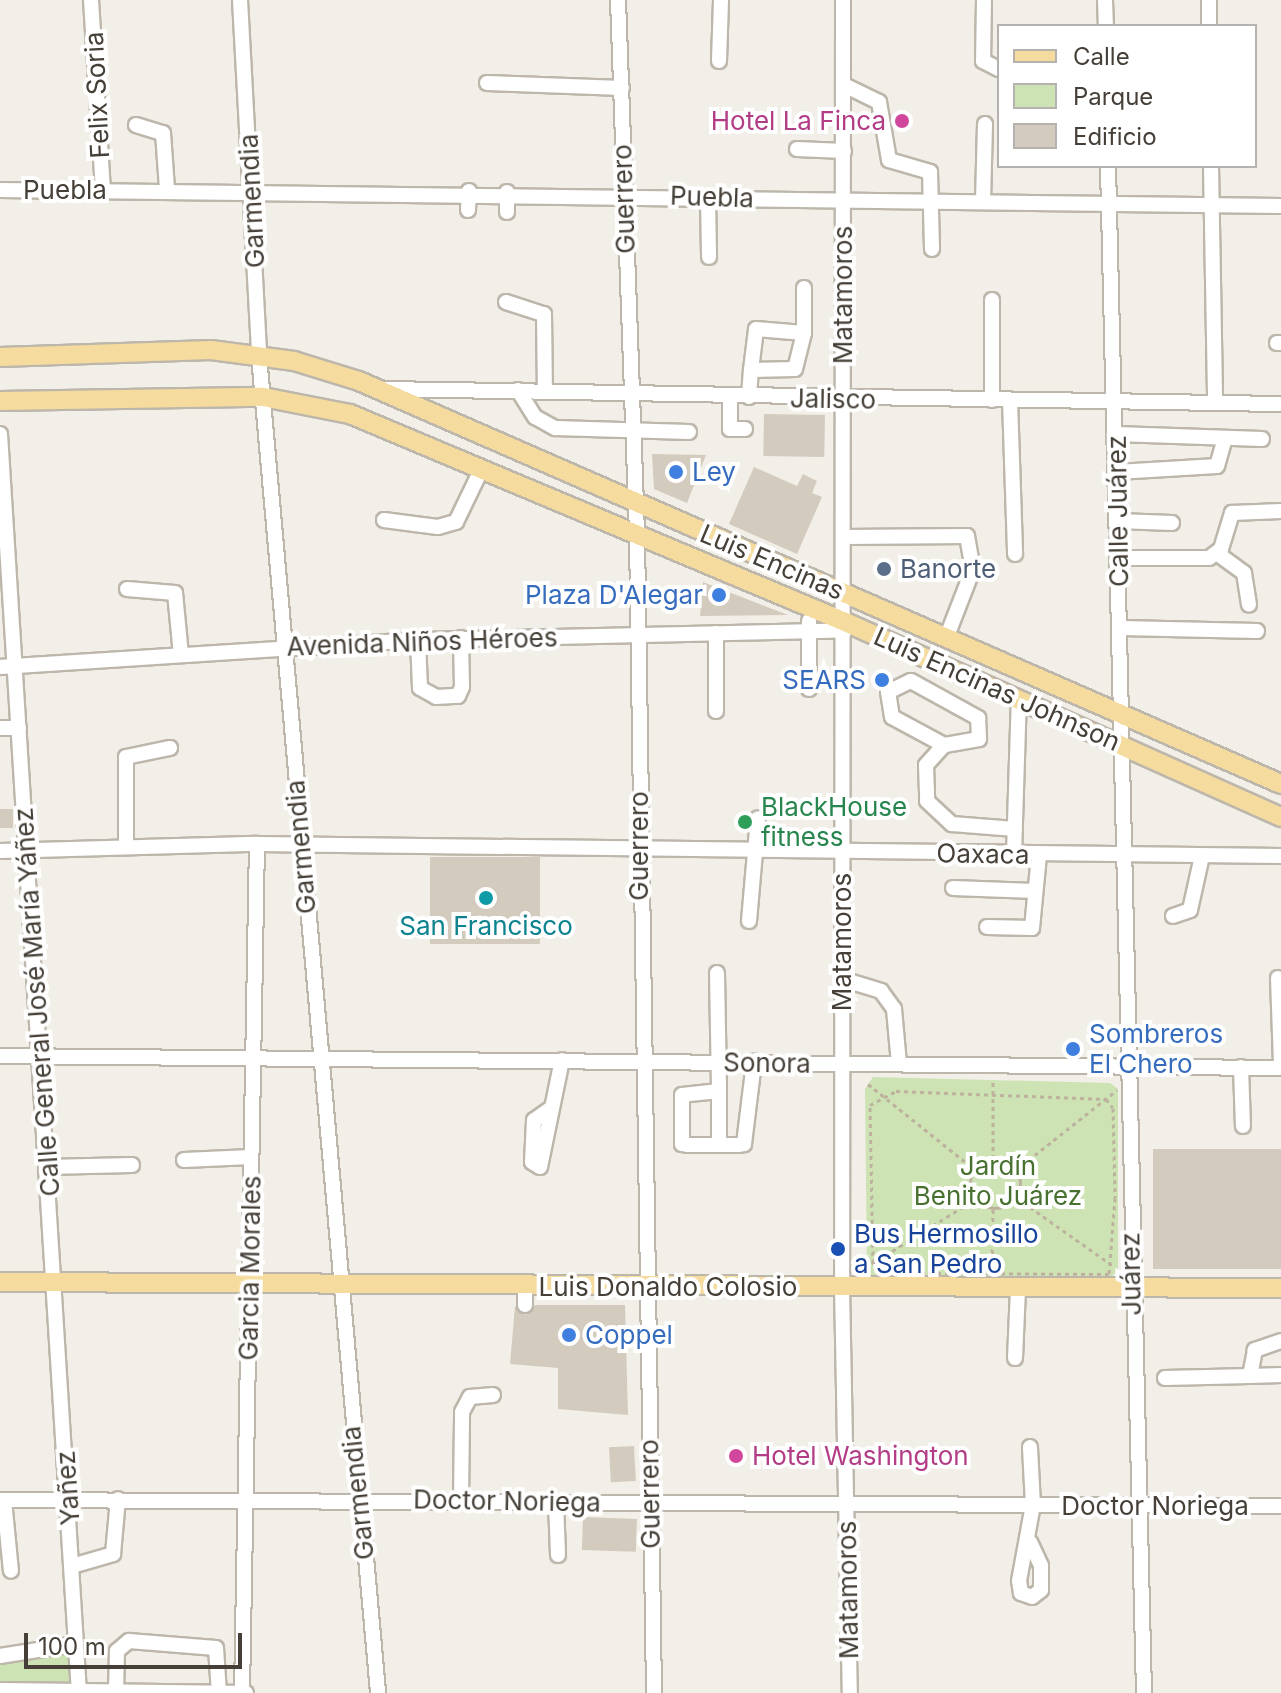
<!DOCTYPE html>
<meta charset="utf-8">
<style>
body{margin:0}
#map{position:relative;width:1281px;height:1693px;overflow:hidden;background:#f2efe8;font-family:Inter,sans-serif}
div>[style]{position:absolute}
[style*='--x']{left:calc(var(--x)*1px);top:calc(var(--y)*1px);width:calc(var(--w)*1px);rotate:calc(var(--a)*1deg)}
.green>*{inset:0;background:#cee3b4}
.building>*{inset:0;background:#d3cbbe;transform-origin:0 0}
.path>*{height:3px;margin-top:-1.5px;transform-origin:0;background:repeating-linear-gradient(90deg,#bdb29e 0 4px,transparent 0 8px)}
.path>.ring{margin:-1.5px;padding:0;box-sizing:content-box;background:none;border:3px solid #bdb29e;border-radius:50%}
.roads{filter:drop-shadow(2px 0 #bdb6ab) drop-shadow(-2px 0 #bdb6ab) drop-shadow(0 2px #bdb6ab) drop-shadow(0 -2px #bdb6ab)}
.minor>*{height:14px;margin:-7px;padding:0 7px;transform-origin:7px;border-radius:7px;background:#fff}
.major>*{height:18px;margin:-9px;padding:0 9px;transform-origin:9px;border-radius:9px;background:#f5dc9e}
.dots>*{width:22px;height:22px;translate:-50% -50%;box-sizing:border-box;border:4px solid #fff;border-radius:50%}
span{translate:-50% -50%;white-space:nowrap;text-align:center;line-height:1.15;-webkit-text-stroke:8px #fff;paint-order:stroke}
.street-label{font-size:26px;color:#453f37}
.hotel-label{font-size:26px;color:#b23c85}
.right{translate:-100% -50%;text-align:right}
.left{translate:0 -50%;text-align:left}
.shop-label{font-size:26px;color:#366cbe}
.service-label{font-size:26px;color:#4e5e75}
.leisure-label{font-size:26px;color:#27864d}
.culture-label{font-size:26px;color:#0d838f}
.park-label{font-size:26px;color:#487130}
.transit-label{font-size:26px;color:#164399}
.legend{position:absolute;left:997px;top:24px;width:260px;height:144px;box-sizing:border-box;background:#fff;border:2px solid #b5b2af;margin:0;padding:10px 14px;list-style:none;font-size:24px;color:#453f37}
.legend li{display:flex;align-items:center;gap:16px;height:40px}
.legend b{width:40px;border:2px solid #b5b2af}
.scale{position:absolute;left:24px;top:1633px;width:218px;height:36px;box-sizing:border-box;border:4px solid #453f37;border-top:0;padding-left:10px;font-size:24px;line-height:28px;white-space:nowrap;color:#453f37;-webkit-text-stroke:6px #fff;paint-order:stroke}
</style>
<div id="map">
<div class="green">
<i style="clip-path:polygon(873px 1077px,1110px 1083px,1118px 1089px,1118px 1270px,1109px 1280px,867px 1275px,865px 1089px)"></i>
<i style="clip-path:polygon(68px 1653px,70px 1690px,0 1688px,0 1664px)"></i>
</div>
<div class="building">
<i style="left:764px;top:414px;width:61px;height:42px;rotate:1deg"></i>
<i style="clip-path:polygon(652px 454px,706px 455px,687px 503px,654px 489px)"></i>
<i style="clip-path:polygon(754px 467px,797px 486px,803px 474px,817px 481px,812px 493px,822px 497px,797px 554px,729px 524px)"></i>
<i style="clip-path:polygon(703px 582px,788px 615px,787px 615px,700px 616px)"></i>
<i style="left:0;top:809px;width:13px;height:19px"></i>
<i style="left:540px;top:857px;width:87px;height:110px;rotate:90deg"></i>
<i style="left:1153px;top:1149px;width:128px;height:120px"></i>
<i style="clip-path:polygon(535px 1305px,625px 1305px,628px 1415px,558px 1409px,558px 1368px,510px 1364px,515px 1306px,526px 1315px)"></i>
<i style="left:634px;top:1446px;width:35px;height:25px;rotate:87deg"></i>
<i style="left:583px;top:1517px;width:54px;height:33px;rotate:2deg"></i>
</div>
<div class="path">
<i style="--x:868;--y:1084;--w:136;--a:38.7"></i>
<i style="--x:896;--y:1091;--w:210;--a:2.2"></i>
<i style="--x:1106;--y:1099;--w:11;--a:52"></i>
<i style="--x:1113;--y:1108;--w:90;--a:88.7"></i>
<i style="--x:1115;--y:1198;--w:76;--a:94.5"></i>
<i style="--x:1109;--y:1274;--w:218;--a:-179.7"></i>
<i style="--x:891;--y:1273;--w:21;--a:-151"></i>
<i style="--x:873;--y:1263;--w:158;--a:-91.1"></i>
<i style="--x:870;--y:1105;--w:30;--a:-28"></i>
<i class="ring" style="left:970px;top:1158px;width:47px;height:47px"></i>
<i style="--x:993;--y:1158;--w:78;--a:-90"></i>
<i style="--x:1016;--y:1170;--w:129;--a:-38.4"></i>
<i style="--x:1017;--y:1198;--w:116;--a:35.2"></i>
<i style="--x:865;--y:1268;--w:128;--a:-32"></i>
<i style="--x:992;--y:1269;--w:60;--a:-89"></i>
</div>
<div class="roads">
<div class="minor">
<i style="--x:91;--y:0;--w:190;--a:86.4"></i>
<i style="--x:240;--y:0;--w:357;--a:86.9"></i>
<i style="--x:259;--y:356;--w:1342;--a:84.91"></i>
<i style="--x:618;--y:0;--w:534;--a:87.96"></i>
<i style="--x:637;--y:534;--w:1159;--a:89.16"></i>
<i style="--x:843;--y:0;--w:1287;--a:90.04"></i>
<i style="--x:842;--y:1287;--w:406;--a:88.9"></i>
<i style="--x:984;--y:0;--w:61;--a:90.9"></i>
<i style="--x:983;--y:61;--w:18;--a:27"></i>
<i style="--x:1105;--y:0;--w:26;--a:88"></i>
<i style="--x:1209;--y:0;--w:26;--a:90"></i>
<i style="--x:719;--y:61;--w:61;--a:-88.1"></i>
<i style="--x:487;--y:83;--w:135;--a:2.1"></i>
<i style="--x:844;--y:85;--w:39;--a:26"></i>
<i style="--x:879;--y:102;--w:59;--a:80.2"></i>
<i style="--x:889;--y:160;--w:43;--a:16.3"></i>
<i style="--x:930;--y:172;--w:77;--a:88.5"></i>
<i style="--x:136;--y:125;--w:28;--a:17"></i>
<i style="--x:163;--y:133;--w:56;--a:85.9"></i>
<i style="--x:797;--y:149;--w:47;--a:2.4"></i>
<i style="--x:1108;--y:166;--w:1527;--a:88.65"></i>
<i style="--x:1211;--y:166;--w:237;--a:89"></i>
<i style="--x:0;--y:190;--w:1281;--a:0.72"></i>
<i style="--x:507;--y:192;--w:20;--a:90"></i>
<i style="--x:708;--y:197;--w:60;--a:89"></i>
<i style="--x:983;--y:201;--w:77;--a:-88.5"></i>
<i style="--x:468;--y:210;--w:19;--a:-87"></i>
<i style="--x:992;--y:300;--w:100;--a:90"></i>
<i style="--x:506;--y:302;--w:40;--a:18"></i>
<i style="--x:544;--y:314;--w:77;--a:89.3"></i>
<i style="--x:804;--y:333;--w:45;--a:-90"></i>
<i style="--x:1277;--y:343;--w:4;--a:0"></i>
<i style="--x:384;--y:389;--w:897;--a:0.96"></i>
<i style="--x:518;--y:390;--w:32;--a:58"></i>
<i style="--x:535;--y:417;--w:23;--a:29"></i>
<i style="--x:555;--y:428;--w:134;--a:1.7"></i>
<i style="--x:730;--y:397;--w:32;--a:90"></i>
<i style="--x:730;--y:429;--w:15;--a:0"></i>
<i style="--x:749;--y:397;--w:27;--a:-86"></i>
<i style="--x:751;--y:370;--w:41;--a:-83"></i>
<i style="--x:756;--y:329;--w:48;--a:4.8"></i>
<i style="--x:804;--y:333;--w:37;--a:104"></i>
<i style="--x:795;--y:369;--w:44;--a:178.7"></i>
<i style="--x:1010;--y:400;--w:154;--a:88.1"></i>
<i style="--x:0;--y:434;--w:1261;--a:86.41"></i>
<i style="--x:1116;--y:434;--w:146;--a:2"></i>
<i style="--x:1117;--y:472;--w:100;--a:-3.4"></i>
<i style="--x:1217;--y:466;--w:29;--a:-74"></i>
<i style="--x:384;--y:520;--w:54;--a:7.4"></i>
<i style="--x:438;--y:527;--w:19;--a:-16"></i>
<i style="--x:456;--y:522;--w:58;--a:-64.3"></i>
<i style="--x:1118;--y:521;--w:54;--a:2.1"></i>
<i style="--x:845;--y:537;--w:122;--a:-0.5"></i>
<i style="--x:967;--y:536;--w:34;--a:80"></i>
<i style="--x:973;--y:569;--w:72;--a:111.2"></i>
<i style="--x:1218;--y:554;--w:32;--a:36"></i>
<i style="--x:1244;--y:573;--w:32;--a:81"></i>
<i style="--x:1119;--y:558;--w:90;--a:0"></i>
<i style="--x:1209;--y:558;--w:15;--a:-37"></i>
<i style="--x:1221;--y:549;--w:38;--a:-73"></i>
<i style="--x:1232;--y:513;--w:49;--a:-2.3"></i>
<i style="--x:127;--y:589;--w:48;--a:4.8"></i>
<i style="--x:175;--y:593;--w:62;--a:84.5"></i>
<i style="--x:1121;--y:628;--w:136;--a:1.3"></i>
<i style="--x:418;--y:640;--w:48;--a:87.6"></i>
<i style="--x:420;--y:688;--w:18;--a:29"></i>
<i style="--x:436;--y:697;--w:22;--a:-3"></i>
<i style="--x:458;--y:696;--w:10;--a:-66"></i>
<i style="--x:462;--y:687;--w:49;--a:-91.2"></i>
<i style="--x:0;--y:667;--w:419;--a:-3.7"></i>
<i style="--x:418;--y:640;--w:427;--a:-1.3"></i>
<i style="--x:809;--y:689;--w:68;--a:-90"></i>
<i style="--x:716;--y:711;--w:78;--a:-90"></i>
<i style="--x:0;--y:728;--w:19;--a:0"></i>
<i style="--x:944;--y:745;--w:59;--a:-151.7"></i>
<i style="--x:892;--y:717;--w:25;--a:-99"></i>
<i style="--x:888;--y:692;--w:25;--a:-26"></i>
<i style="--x:911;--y:681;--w:77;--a:28.9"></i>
<i style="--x:978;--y:718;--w:21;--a:87"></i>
<i style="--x:979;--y:739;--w:36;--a:170"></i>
<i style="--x:944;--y:745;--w:27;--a:132"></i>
<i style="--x:926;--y:765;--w:36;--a:88"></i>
<i style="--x:927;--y:801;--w:34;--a:43"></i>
<i style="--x:952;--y:824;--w:63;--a:4.5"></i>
<i style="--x:126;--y:847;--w:90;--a:-90"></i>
<i style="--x:126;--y:757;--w:45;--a:-11.6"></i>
<i style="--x:0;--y:851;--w:257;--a:-1.6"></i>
<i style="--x:257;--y:844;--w:1024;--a:0.67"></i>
<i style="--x:1014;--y:854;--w:155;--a:-88.2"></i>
<i style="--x:953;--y:888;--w:82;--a:2.1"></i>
<i style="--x:1173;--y:916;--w:18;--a:-19"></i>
<i style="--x:1190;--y:910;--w:55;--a:-77.5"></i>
<i style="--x:749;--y:921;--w:103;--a:-85"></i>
<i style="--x:987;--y:927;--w:45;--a:1.3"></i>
<i style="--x:1032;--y:928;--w:73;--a:-84.5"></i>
<i style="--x:717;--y:973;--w:118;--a:89"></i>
<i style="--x:1278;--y:978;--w:86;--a:88"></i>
<i style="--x:842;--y:979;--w:41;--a:17.1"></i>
<i style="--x:881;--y:991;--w:22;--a:54"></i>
<i style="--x:894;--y:1009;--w:55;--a:84.8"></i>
<i style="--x:0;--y:1056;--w:1281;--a:0.54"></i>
<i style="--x:1241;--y:1067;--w:59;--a:88.1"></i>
<i style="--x:550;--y:1109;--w:19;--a:145"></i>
<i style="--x:534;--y:1120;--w:42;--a:92.7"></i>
<i style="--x:532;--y:1162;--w:9;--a:32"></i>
<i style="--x:540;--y:1167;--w:109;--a:-78.4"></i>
<i style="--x:719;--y:1145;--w:54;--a:-90"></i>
<i style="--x:719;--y:1091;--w:37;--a:174"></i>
<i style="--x:682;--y:1095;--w:49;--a:90"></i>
<i style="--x:682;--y:1144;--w:5;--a:11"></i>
<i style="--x:687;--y:1145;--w:51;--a:0"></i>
<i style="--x:738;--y:1145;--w:6;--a:-9"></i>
<i style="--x:744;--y:1144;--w:83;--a:-83"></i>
<i style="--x:184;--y:1160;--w:67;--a:-2.6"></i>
<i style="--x:47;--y:1167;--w:85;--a:-1.3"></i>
<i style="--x:525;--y:1305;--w:18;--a:-90"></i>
<i style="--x:1281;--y:1341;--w:28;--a:161"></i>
<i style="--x:1255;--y:1350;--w:26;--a:101"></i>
<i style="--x:1250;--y:1376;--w:31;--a:-2"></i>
<i style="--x:1015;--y:1358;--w:70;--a:-87.5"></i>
<i style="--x:1165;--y:1378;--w:85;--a:-1.3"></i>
<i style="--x:0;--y:1500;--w:1281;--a:0.27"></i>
<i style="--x:4;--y:1500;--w:71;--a:84.4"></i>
<i style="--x:461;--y:1500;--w:88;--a:-89.3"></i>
<i style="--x:462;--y:1412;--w:17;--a:-62"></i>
<i style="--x:470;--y:1397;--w:23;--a:-5"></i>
<i style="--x:556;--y:1502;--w:53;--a:87.8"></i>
<i style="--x:1030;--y:1542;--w:26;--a:65"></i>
<i style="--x:1041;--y:1566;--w:24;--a:90"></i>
<i style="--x:1041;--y:1590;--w:11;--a:142"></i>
<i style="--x:1032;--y:1597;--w:12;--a:-160"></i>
<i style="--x:1021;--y:1593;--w:12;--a:-99"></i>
<i style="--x:1019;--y:1581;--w:77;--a:-79.6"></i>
<i style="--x:1033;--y:1505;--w:58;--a:-93"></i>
<i style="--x:72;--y:1566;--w:43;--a:-16.3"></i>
<i style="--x:113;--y:1554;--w:55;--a:-84.8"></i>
<i style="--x:0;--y:1656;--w:77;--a:-9"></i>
<i style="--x:0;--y:1690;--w:246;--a:0.7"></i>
<i style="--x:116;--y:1692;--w:41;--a:-88.6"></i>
<i style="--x:117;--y:1651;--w:16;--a:-40"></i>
<i style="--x:129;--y:1641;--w:87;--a:4.6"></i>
<i style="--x:216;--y:1648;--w:45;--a:86.2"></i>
<i style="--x:242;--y:1693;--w:849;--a:-88.99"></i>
</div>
<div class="major">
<i style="--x:0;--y:357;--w:211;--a:-1.9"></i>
<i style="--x:211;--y:350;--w:84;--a:7.5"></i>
<i style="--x:294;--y:361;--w:68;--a:17.1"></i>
<i style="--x:359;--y:381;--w:1006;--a:23.61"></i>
<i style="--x:0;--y:401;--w:263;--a:-0.9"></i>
<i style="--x:263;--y:397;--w:89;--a:11.1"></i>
<i style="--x:350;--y:414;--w:537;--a:22.79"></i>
<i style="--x:845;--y:622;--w:478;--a:24.1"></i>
<i style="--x:0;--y:1282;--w:1281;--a:0.27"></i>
</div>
</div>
<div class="dots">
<i style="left:902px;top:121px;background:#d1479c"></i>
<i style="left:676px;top:472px;background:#3f7fe0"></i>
<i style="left:884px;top:569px;background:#5c6f8a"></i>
<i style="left:719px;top:595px;background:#3f7fe0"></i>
<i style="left:882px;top:680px;background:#3f7fe0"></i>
<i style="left:745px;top:822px;background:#2e9e5b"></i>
<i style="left:486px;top:898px;background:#0f9aa8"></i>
<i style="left:1073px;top:1049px;background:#3f7fe0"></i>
<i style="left:838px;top:1249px;background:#1a4fb4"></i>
<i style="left:569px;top:1335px;background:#3f7fe0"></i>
<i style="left:736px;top:1456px;background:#d1479c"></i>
</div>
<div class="street-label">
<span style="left:97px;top:95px;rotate:-93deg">Felix Soria</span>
<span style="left:65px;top:190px">Puebla</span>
<span style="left:712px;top:197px;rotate:2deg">Puebla</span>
<span style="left:624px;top:199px;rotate:-92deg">Guerrero</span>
<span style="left:252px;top:201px;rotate:-93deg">Garmendia</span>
<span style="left:843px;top:295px;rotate:-90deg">Matamoros</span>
<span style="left:833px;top:399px;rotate:1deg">Jalisco</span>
<span style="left:1118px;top:511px;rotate:-91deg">Calle Juárez</span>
<span style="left:772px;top:562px;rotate:23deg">Luis Encinas</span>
<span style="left:422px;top:642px;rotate:-2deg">Avenida Niños Héroes</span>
<span style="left:997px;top:689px;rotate:24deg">Luis Encinas Johnson</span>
<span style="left:639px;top:846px;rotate:-90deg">Guerrero</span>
<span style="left:301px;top:847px;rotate:-95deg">Garmendia</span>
<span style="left:983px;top:854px;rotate:1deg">Oaxaca</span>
<span style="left:842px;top:942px;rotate:-90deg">Matamoros</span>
<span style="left:37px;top:1002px;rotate:-94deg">Calle General José María Yáñez</span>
<span style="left:767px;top:1063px;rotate:1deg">Sonora</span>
<span style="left:250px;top:1268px;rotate:-89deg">Garcia Morales</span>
<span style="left:1131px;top:1274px;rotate:-91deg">Juárez</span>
<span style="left:668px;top:1287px">Luis Donaldo Colosio</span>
<span style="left:68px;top:1488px;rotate:-94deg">Yañez</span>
<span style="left:358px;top:1493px;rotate:-96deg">Garmendia</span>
<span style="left:650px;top:1494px;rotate:-91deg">Guerrero</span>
<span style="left:507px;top:1501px;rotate:1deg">Doctor Noriega</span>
<span style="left:1155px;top:1506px">Doctor Noriega</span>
<span style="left:848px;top:1590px;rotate:-91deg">Matamoros</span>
</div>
<div class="hotel-label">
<span class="right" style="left:886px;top:121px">Hotel La Finca</span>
<span class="left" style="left:752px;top:1456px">Hotel Washington</span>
</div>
<div class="shop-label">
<span class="left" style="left:692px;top:472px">Ley</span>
<span class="right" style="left:703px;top:595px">Plaza D'Alegar</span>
<span class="right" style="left:866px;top:680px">SEARS</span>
<span class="left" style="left:1089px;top:1049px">Sombreros<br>El Chero</span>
<span class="left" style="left:585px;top:1335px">Coppel</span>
</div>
<div class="service-label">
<span class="left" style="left:900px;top:569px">Banorte</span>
</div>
<div class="leisure-label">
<span class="left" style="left:761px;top:822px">BlackHouse<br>fitness</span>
</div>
<div class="culture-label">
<span style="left:486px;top:926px">San Francisco</span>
</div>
<div class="park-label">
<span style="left:998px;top:1181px">Jardín<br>Benito Juárez</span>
</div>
<div class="transit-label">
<span class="left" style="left:854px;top:1249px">Bus Hermosillo<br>a San Pedro</span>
</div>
<ul class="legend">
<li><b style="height:10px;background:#f5dc9e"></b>Calle</li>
<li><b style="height:22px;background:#cee3b4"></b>Parque</li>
<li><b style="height:22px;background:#d3cbbe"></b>Edificio</li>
</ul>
<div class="scale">100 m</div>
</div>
